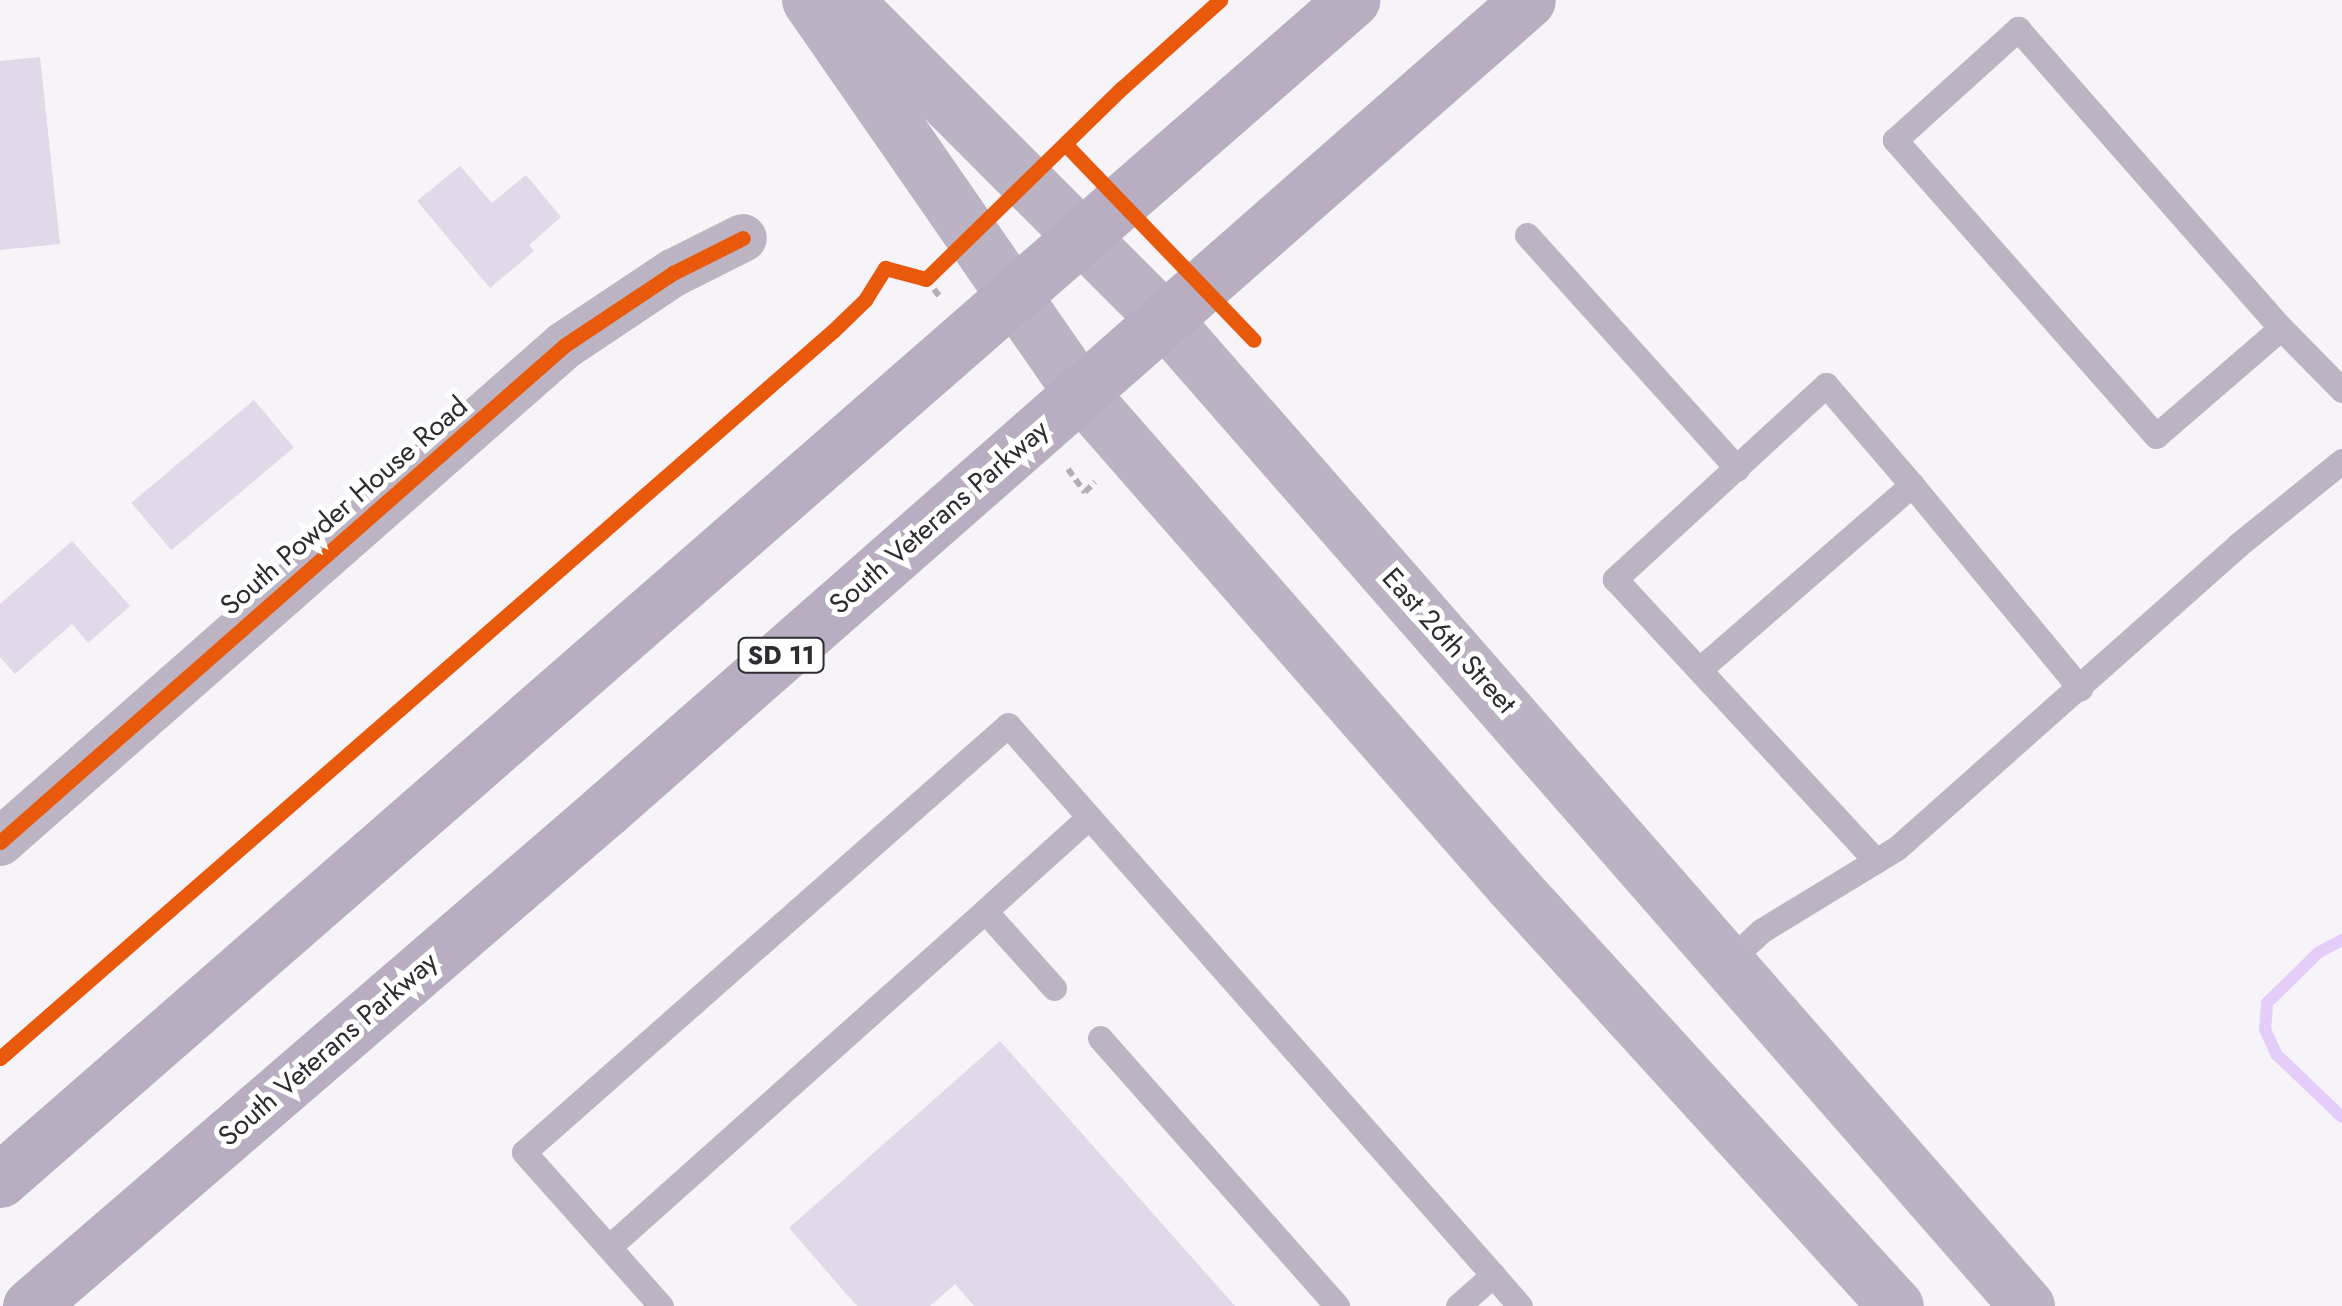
<!DOCTYPE html>
<style>
body{margin:0}
#map{position:relative;width:2342px;height:1306px;overflow:hidden;background:#f6f3f9;font-family:Jost,sans-serif}
div>[style]{position:absolute}
[style*='--x']{left:calc(var(--x)*1px);top:calc(var(--y)*1px);width:calc(var(--w)*1px);rotate:calc(var(--a)*1deg)}
.stream>*{height:12px;margin:-6px;padding:0 6px;transform-origin:6px;border-radius:6px;background:#e5cdfa}
.building>*{inset:0;background:#e1d8e9;transform-origin:0 0}
.path>*{height:6px;margin-top:-3px;transform-origin:0;background:repeating-linear-gradient(90deg,#b3adb8 0 8px,transparent 0 13px)}
.lane>*{height:25px;margin:-12.5px;padding:0 12.5px;transform-origin:12.5px;border-radius:12.5px;background:#bcb4c3}
.street>*{height:48px;margin:-24px;padding:0 24px;transform-origin:24px;border-radius:24px;background:#bcb4c3}
.secondary>*{height:55px;margin:-27.5px;padding:0 27.5px;transform-origin:27.5px;border-radius:27.5px;background:#bbb2c3}
.highway>*{height:55px;margin:-27.5px;padding:0 27.5px;transform-origin:27.5px;border-radius:27.5px;background:#b9aec1}
.cycleway>*{height:15px;margin:-7.5px;padding:0 7.5px;transform-origin:7.5px;border-radius:7.5px;background:#e8590c}
span{translate:-50% -50%;white-space:nowrap;text-align:center;line-height:1.15;-webkit-text-stroke:10px #fff;paint-order:stroke}
.shield-label span{padding:2px 8px;background:#fff;border:2px solid;border-radius:8px;-webkit-text-stroke-width:0}
.shield-label{font-size:25px;color:#2e2c30;font-weight:700}
.street-label{font-size:28px;color:#2e2c30}
</style>
<div id="map">
<div class="stream">
<i style="--x:2342;--y:940;--w:26;--a:152"></i>
<i style="--x:2319;--y:952;--w:73;--a:135.6"></i>
<i style="--x:2267;--y:1003;--w:26;--a:94"></i>
<i style="--x:2265;--y:1029;--w:27;--a:66"></i>
<i style="--x:2276;--y:1054;--w:91;--a:43.7"></i>
</div>
<div class="building">
<i style="clip-path:polygon(40px 57px,60px 244px,0 250px,0 61px)"></i>
<i style="clip-path:polygon(460px 166px,492px 203px,526px 175px,561px 217px,529px 245px,534px 251px,490px 288px,417px 201px)"></i>
<i style="left:254px;top:400px;width:62px;height:160px;rotate:50deg"></i>
<i style="clip-path:polygon(72px 541px,130px 606px,88px 643px,72px 624px,15px 674px,0 657px,0 604px)"></i>
<i style="clip-path:polygon(1000px 1041px,1235px 1306px,974px 1306px,955px 1284px,930px 1306px,857px 1306px,789px 1228px)"></i>
</div>
<div class="path">
<i style="--x:926;--y:279;--w:24;--a:52"></i>
<i style="--x:1068;--y:469;--w:29;--a:54"></i>
<i style="--x:1085;--y:492;--w:14;--a:-45"></i>
</div>
<div class="lane">
<i style="--x:1527;--y:235;--w:314;--a:48"></i>
<i style="--x:2281;--y:328;--w:165;--a:139.2"></i>
<i style="--x:2156;--y:436;--w:395;--a:-131.4"></i>
<i style="--x:1895;--y:140;--w:166;--a:-42.1"></i>
<i style="--x:2018;--y:29;--w:398;--a:48.7"></i>
<i style="--x:2281;--y:328;--w:87;--a:45.5"></i>
<i style="--x:1912;--y:485;--w:264;--a:50.4"></i>
<i style="--x:1700;--y:669;--w:281;--a:-41"></i>
<i style="--x:1912;--y:485;--w:132;--a:-130.7"></i>
<i style="--x:1826;--y:385;--w:287;--a:137.4"></i>
<i style="--x:1615;--y:579;--w:384;--a:47.2"></i>
<i style="--x:1728;--y:962;--w:45;--a:-43.2"></i>
<i style="--x:1761;--y:931;--w:159;--a:-31.4"></i>
<i style="--x:1897;--y:848;--w:456;--a:-41.6"></i>
<i style="--x:2238;--y:545;--w:134;--a:-38.9"></i>
<i style="--x:1054;--y:988;--w:103;--a:-131.9"></i>
<i style="--x:985;--y:911;--w:140;--a:-42.1"></i>
<i style="--x:1100;--y:1038;--w:358;--a:48.5"></i>
<i style="--x:609;--y:1247;--w:504;--a:-41.78"></i>
<i style="--x:661;--y:1306;--w:206;--a:-131.7"></i>
<i style="--x:524;--y:1152;--w:645;--a:-41.42"></i>
<i style="--x:1008;--y:725;--w:733;--a:48.59"></i>
<i style="--x:1458;--y:1306;--w:47;--a:-41.5"></i>
<i style="--x:1493;--y:1275;--w:41;--a:48.9"></i>
</div>
<div class="street">
<i style="--x:0;--y:842;--w:752;--a:-41.34"></i>
<i style="--x:565;--y:345;--w:130;--a:-33.7"></i>
<i style="--x:673;--y:273;--w:78;--a:-26.6"></i>
</div>
<div class="secondary">
<i style="--x:809;--y:0;--w:477;--a:55.3"></i>
<i style="--x:1080;--y:392;--w:654;--a:48.78"></i>
<i style="--x:1511;--y:884;--w:571;--a:47.63"></i>
<i style="--x:845;--y:0;--w:451;--a:45"></i>
<i style="--x:1164;--y:319;--w:1311;--a:48.83"></i>
</div>
<div class="highway">
<i style="--x:0;--y:1180;--w:1795;--a:-41.11"></i>
<i style="--x:30;--y:1306;--w:758;--a:-40.77"></i>
<i style="--x:604;--y:811;--w:1229;--a:-41.27"></i>
</div>
<div class="cycleway">
<i style="--x:1067;--y:146;--w:269;--a:46.1"></i>
<i style="--x:0;--y:842;--w:752;--a:-41.34"></i>
<i style="--x:565;--y:345;--w:130;--a:-33.7"></i>
<i style="--x:673;--y:273;--w:78;--a:-26.6"></i>
<i style="--x:0;--y:1058;--w:1107;--a:-41.12"></i>
<i style="--x:834;--y:330;--w:43;--a:-44.1"></i>
<i style="--x:865;--y:300;--w:38;--a:-58"></i>
<i style="--x:885;--y:268;--w:42;--a:15"></i>
<i style="--x:926;--y:279;--w:274;--a:-44.3"></i>
<i style="--x:1122;--y:88;--w:132;--a:-41.9"></i>
</div>
<div class="shield-label">
<span style="left:781px;top:655px">SD 11</span>
</div>
<div class="street-label">
<span style="left:344px;top:506px;rotate:-41deg">South Powder House Road</span>
<span style="left:939px;top:517px;rotate:-41deg">South Veterans Parkway</span>
<span style="left:1449px;top:641px;rotate:48deg">East 26th Street</span>
<span style="left:328px;top:1049px;rotate:-41deg">South Veterans Parkway</span>
</div>
</div>
